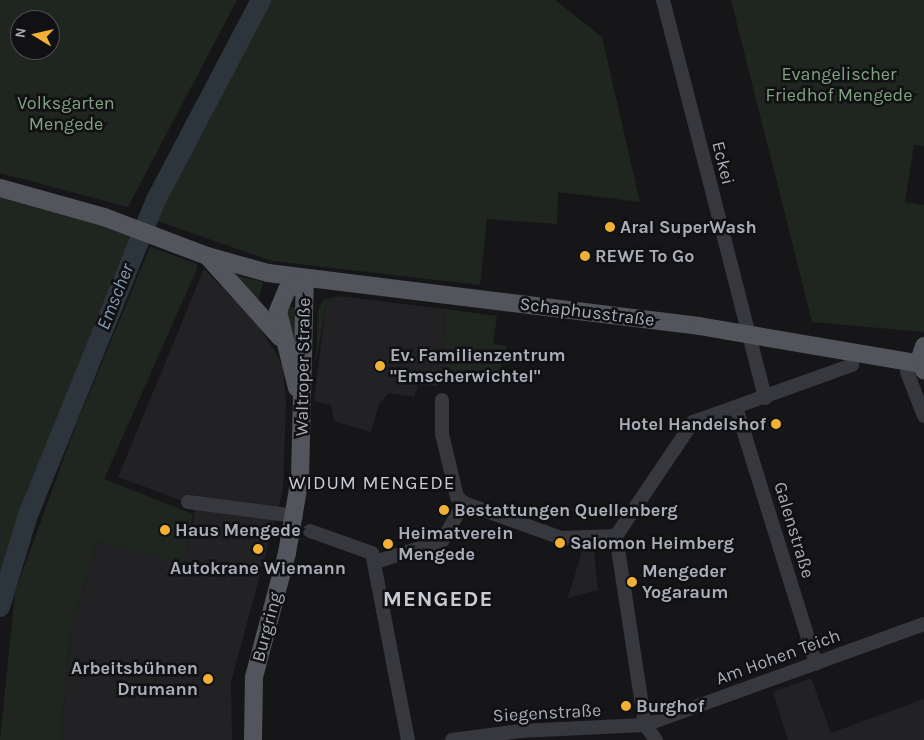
<!DOCTYPE html>
<meta charset="utf-8">
<style>
body{margin:0}
#map{position:relative;width:924px;height:740px;overflow:hidden;background:#161618;font-family:Karla,sans-serif}
div>[style]{position:absolute}
[style*='--x']{left:calc(var(--x)*1px);top:calc(var(--y)*1px);width:calc(var(--w)*1px);rotate:calc(var(--a)*1deg)}
.built>*{inset:0;background:#222225}
.green>*{inset:0;background:#1e261f}
.stream>*{height:3px;margin:-1.5px;padding:0 1.5px;transform-origin:1.5px;border-radius:1.5px;background:#2c353c}
.river>*{height:20px;margin:-10px;padding:0 10px;transform-origin:10px;border-radius:10px;background:#2c353c}
.minor>*{height:14px;margin:-7px;padding:0 7px;transform-origin:7px;border-radius:7px;background:#37383d}
.major>*{height:18px;margin:-9px;padding:0 9px;transform-origin:9px;border-radius:9px;background:#53555c}
.dots>*{width:14px;height:14px;translate:-50% -50%;box-sizing:border-box;border:2px solid #111113;border-radius:50%}
span{translate:-50% -50%;white-space:nowrap;text-align:center;line-height:1.15;-webkit-text-stroke:5px #111113;paint-order:stroke}
.park-label{font-size:18px;color:#7fa381}
.street-label{font-size:18px;color:#a8adb8}
.poi-label{font-size:18px;color:#a8adb8;font-weight:700}
.left{translate:0 -50%;text-align:left}
.right{translate:-100% -50%;text-align:right}
.water-label{font-size:19px;color:#7f9bb3;font-style:italic}
.neighbourhood-label{font-size:19px;color:#c9ccd4;letter-spacing:1px}
.district-label{font-size:22px;color:#c9ccd4;font-weight:700;letter-spacing:1px}
.north{position:absolute;left:10px;top:10px;width:50px;height:50px;box-sizing:border-box;background:#111113;border:1px solid #4d4f55;border-radius:50%;rotate:279deg;font-size:14px;font-weight:700;line-height:20px;text-align:center;color:#a8adb8}
.north::after{content:'';display:block;margin:auto;width:18px;height:22px;background:#f2b134;clip-path:polygon(50% 0,100% 100%,50% 72%,0 100%)}
</style>
<div id="map">
<div class="built">
<i style="clip-path:polygon(204px 269px,254px 320px,276px 353px,283px 368px,286px 404px,283px 490px,231px 682px,232px 740px,61px 740px,70px 633px,97px 541px,184px 563px,196px 506px,118px 477px)"></i>
<i style="clip-path:polygon(338px 296px,445px 309px,443px 376px,438px 386px,418px 385px,414px 397px,389px 393px,379px 404px,371px 432px,334px 421px,331px 405px,314px 401px,326px 303px)"></i>
<i style="clip-path:polygon(582px 551px,594px 552px,598px 590px,568px 598px)"></i>
<i style="clip-path:polygon(811px 678px,831px 733px,924px 699px,924px 740px,788px 740px,773px 692px)"></i>
</div>
<div class="green">
<i style="clip-path:polygon(evenodd,0 0,237px 0,128px 207px,0 173px,0 0,20px 20px,50px 20px,50px 50px,20px 50px,20px 20px)"></i>
<i style="clip-path:polygon(267px 0,555px 0,602px 37px,640px 202px,558px 192px,557px 224px,487px 219px,480px 285px,272px 261px,152px 219px)"></i>
<i style="clip-path:polygon(731px 0,924px 0,924px 146px,914px 145px,905px 202px,924px 205px,924px 332px,812px 322px)"></i>
<i style="clip-path:polygon(0 188px,143px 232px,28px 515px,0 607px)"></i>
<i style="clip-path:polygon(150px 247px,197px 264px,197px 269px,104px 479px,193px 514px,184px 564px,97px 541px,70px 633px,61px 740px,0 740px,15px 592px,76px 425px)"></i>
<i style="clip-path:polygon(235px 275px,263px 282px,258px 303px)"></i>
<i style="clip-path:polygon(338px 296px,326px 303px,316px 363px,318px 311px,323px 300px)"></i>
<i style="clip-path:polygon(284px 305px,298px 309px,295px 356px)"></i>
<i style="clip-path:polygon(445px 309px,497px 316px,493px 344px,507px 346px,497px 384px,443px 376px)"></i>
</div>
<div class="stream">
<i style="--x:8;--y:552;--w:8;--a:30"></i>
</div>
<div class="river">
<i style="--x:0;--y:607;--w:96;--a:-73.1"></i>
<i style="--x:28;--y:515;--w:342;--a:-67.9"></i>
<i style="--x:157;--y:198;--w:224;--a:-62.3"></i>
</div>
<div class="minor">
<i style="--x:663;--y:0;--w:411;--a:75.6"></i>
<i style="--x:907;--y:372;--w:47;--a:68.9"></i>
<i style="--x:442;--y:400;--w:34;--a:90"></i>
<i style="--x:442;--y:434;--w:65;--a:76.6"></i>
<i style="--x:457;--y:497;--w:9;--a:41"></i>
<i style="--x:464;--y:503;--w:103;--a:19.8"></i>
<i style="--x:561;--y:538;--w:55;--a:-2.1"></i>
<i style="--x:736;--y:407;--w:269;--a:72.7"></i>
<i style="--x:188;--y:502;--w:109;--a:7.4"></i>
<i style="--x:310;--y:531;--w:66;--a:19.5"></i>
<i style="--x:372;--y:553;--w:190;--a:79.1"></i>
<i style="--x:375;--y:562;--w:70;--a:-17.4"></i>
<i style="--x:442;--y:541;--w:44;--a:-59.9"></i>
<i style="--x:452;--y:740;--w:69;--a:-7.5"></i>
<i style="--x:520;--y:731;--w:125;--a:-2.7"></i>
<i style="--x:645;--y:725;--w:297;--a:-19.9"></i>
<i style="--x:656;--y:740;--w:19;--a:-126"></i>
<i style="--x:645;--y:725;--w:191;--a:-98.7"></i>
<i style="--x:616;--y:536;--w:138;--a:-56"></i>
<i style="--x:693;--y:422;--w:169;--a:-19.7"></i>
</div>
<div class="major">
<i style="--x:0;--y:188;--w:108;--a:15.6"></i>
<i style="--x:104;--y:217;--w:110;--a:20.7"></i>
<i style="--x:207;--y:256;--w:63;--a:15.6"></i>
<i style="--x:268;--y:273;--w:434;--a:7"></i>
<i style="--x:699;--y:326;--w:225;--a:9.7"></i>
<i style="--x:209;--y:258;--w:106;--a:48.1"></i>
<i style="--x:924;--y:346;--w:13;--a:108"></i>
<i style="--x:920;--y:358;--w:13;--a:72"></i>
<i style="--x:297;--y:388;--w:79;--a:-103.9"></i>
<i style="--x:278;--y:311;--w:23;--a:-67"></i>
<i style="--x:287;--y:290;--w:21;--a:-31"></i>
<i style="--x:253;--y:740;--w:63;--a:-89.1"></i>
<i style="--x:254;--y:677;--w:128;--a:-75.1"></i>
<i style="--x:287;--y:553;--w:76;--a:-80.2"></i>
<i style="--x:300;--y:478;--w:199;--a:-88.6"></i>
</div>
<div class="dots">
<i style="left:610px;top:227px;background:#f2b134"></i>
<i style="left:585px;top:256px;background:#f2b134"></i>
<i style="left:380px;top:366px;background:#f2b134"></i>
<i style="left:776px;top:424px;background:#f2b134"></i>
<i style="left:444px;top:510px;background:#f2b134"></i>
<i style="left:165px;top:530px;background:#f2b134"></i>
<i style="left:560px;top:543px;background:#f2b134"></i>
<i style="left:388px;top:544px;background:#f2b134"></i>
<i style="left:258px;top:549px;background:#f2b134"></i>
<i style="left:632px;top:582px;background:#f2b134"></i>
<i style="left:208px;top:679px;background:#f2b134"></i>
<i style="left:626px;top:706px;background:#f2b134"></i>
</div>
<div class="park-label">
<span style="left:839px;top:85px">Evangelischer<br>Friedhof Mengede</span>
<span style="left:66px;top:114px">Volksgarten<br>Mengede</span>
</div>
<div class="street-label">
<span style="left:723px;top:163px;rotate:76deg">Eckei</span>
<span style="left:587px;top:312px;rotate:7deg">Schaphusstraße</span>
<span style="left:303px;top:367px;rotate:-89deg">Waltroper Straße</span>
<span style="left:794px;top:530px;rotate:73deg">Galenstraße</span>
<span style="left:267px;top:627px;rotate:-75deg">Burgring</span>
<span style="left:778px;top:657px;rotate:-20deg">Am Hohen Teich</span>
<span style="left:547px;top:713px;rotate:-3deg">Siegenstraße</span>
</div>
<div class="poi-label">
<span class="left" style="left:620px;top:227px">Aral SuperWash</span>
<span class="left" style="left:595px;top:256px">REWE To Go</span>
<span class="left" style="left:390px;top:366px">Ev. Familienzentrum<br>"Emscherwichtel"</span>
<span class="right" style="left:766px;top:424px">Hotel Handelshof</span>
<span class="left" style="left:454px;top:510px">Bestattungen Quellenberg</span>
<span class="left" style="left:175px;top:530px">Haus Mengede</span>
<span class="left" style="left:398px;top:544px">Heimatverein<br>Mengede</span>
<span class="left" style="left:570px;top:543px">Salomon Heimberg</span>
<span style="left:258px;top:568px">Autokrane Wiemann</span>
<span class="left" style="left:642px;top:582px">Mengeder<br>Yogaraum</span>
<span class="right" style="left:198px;top:679px">Arbeitsbühnen<br>Drumann</span>
<span class="left" style="left:636px;top:706px">Burghof</span>
</div>
<div class="water-label">
<span style="left:116px;top:297px;rotate:-68deg">Emscher</span>
</div>
<div class="neighbourhood-label">
<span style="left:372px;top:484px">WIDUM MENGEDE</span>
</div>
<div class="district-label">
<span style="left:438px;top:600px">MENGEDE</span>
</div>
<div class="north">N</div>
</div>
